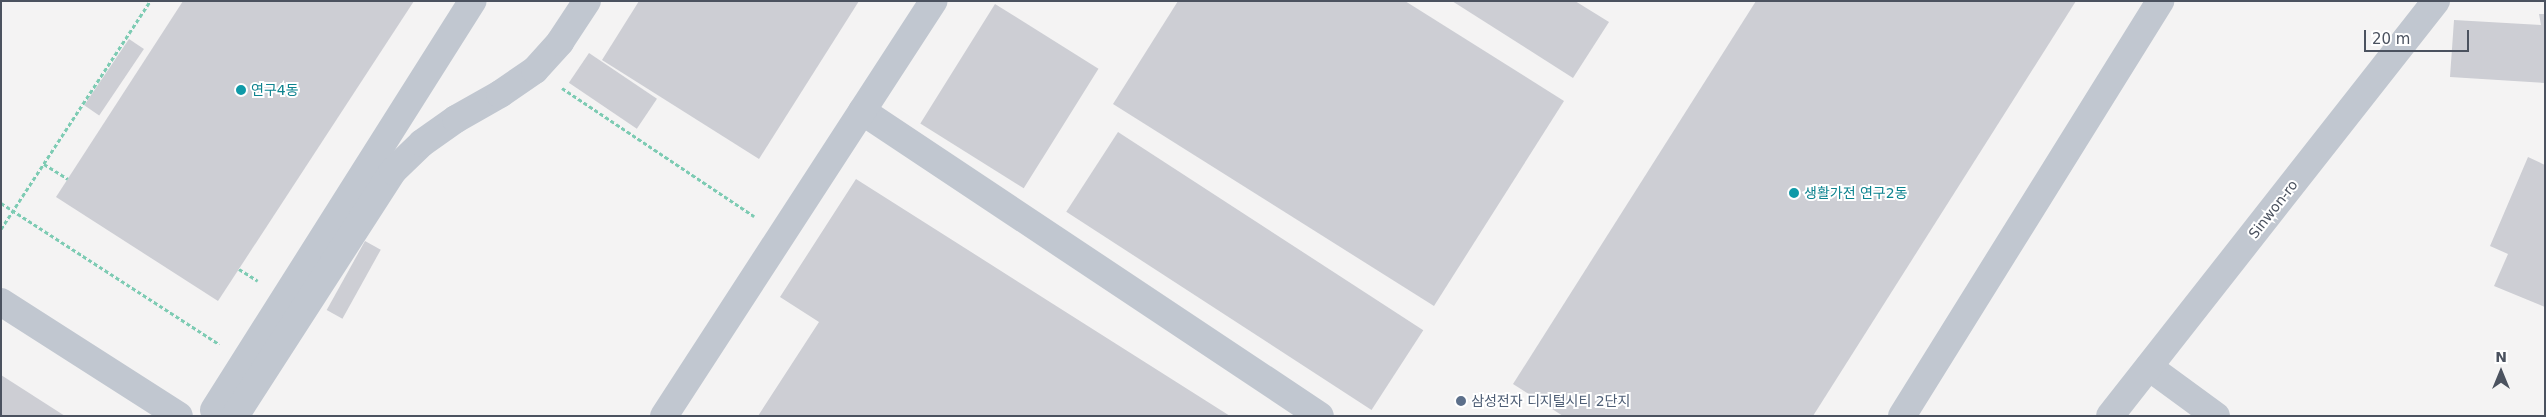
<!DOCTYPE html>
<meta charset="utf-8">
<style>
body{margin:0}
#map{position:relative;width:2546px;height:417px;overflow:hidden;background:#f4f3f3;font-family:"DejaVu Sans","Noto Sans KR",sans-serif}
div>[style]{position:absolute}
[style*='--x']{left:calc(var(--x)*1px);top:calc(var(--y)*1px);width:calc(var(--w)*1px);rotate:calc(var(--a)*1deg)}
.building>*{inset:0;background:#cdced4;transform-origin:0 0}
.path>*{height:3px;margin-top:-1.5px;transform-origin:0;background:repeating-linear-gradient(90deg,#7dcbb3 0 4px,transparent 0 6.5px)}
.minor>*{height:28px;margin:-14px;padding:0 14px;transform-origin:14px;border-radius:14px;background:#c1c7d0}
.dots>*{width:14px;height:14px;translate:-50% -50%;box-sizing:border-box;border:2px solid #fff;border-radius:50%}
span{translate:-50% -50%;white-space:nowrap;text-align:center;line-height:1.15;-webkit-text-stroke:4px #fff;paint-order:stroke}
.culture-label{font-size:14px;color:#0d838f}
.left{translate:0 -50%;text-align:left}
.street-label{font-size:14px;color:#4b525f}
.service-label{font-size:14px;color:#4e5e75}
.frame{position:absolute;inset:0;border:2px solid #4b525f;pointer-events:none}
.north{position:absolute;left:2476px;top:347px;width:50px;height:50px;-webkit-text-stroke:4px #fff;paint-order:stroke;rotate:0deg;font-size:14px;font-weight:700;line-height:20px;text-align:center;color:#4b525f}
.north::after{content:'';display:block;margin:auto;width:18px;height:22px;background:#4b525f;clip-path:polygon(50% 0,100% 100%,50% 72%,0 100%)}
.scale{position:absolute;left:2364px;top:30px;width:105px;height:22px;box-sizing:border-box;border:2px solid #4b525f;border-top:0;padding-left:6px;font-size:15px;line-height:18px;white-space:nowrap;color:#4b525f;-webkit-text-stroke:4px #fff;paint-order:stroke}
</style>
<div id="map">
<div class="building">
<i style="clip-path:polygon(183px 1px,414px 1px,218px 301px,56px 197px)"></i>
<i style="clip-path:polygon(639px 1px,859px 1px,759px 159px,602px 60px)"></i>
<i style="clip-path:polygon(1178px 1px,1405px 1px,1564px 101px,1434px 306px,1113px 104px)"></i>
<i style="clip-path:polygon(1452px 1px,1575px 1px,1609px 22px,1573px 78px)"></i>
<i style="clip-path:polygon(1756px 1px,2076px 1px,1813px 416px,1563px 416px,1513px 384px)"></i>
<i style="left:995px;top:4px;width:122px;height:141px;rotate:32deg"></i>
<i style="clip-path:polygon(2539px 14px,2545px 14px,2545px 83px,2450px 77px,2454px 20px,2541px 25px)"></i>
<i style="left:129px;top:39px;width:18px;height:80px;rotate:34deg"></i>
<i style="left:589px;top:53px;width:82px;height:36px;rotate:34deg"></i>
<i style="left:1118px;top:132px;width:364px;height:95px;rotate:33deg"></i>
<i style="clip-path:polygon(2528px 157px,2545px 165px,2545px 307px,2494px 286px,2508px 254px,2490px 246px)"></i>
<i style="clip-path:polygon(856px 179px,1230px 416px,758px 416px,819px 322px,780px 297px)"></i>
<i style="left:365px;top:241px;width:18px;height:79px;rotate:29deg"></i>
<i style="clip-path:polygon(1px 375px,65px 416px,1px 416px)"></i>
</div>
<div class="path">
<i style="--x:562;--y:88;--w:231;--a:33.7"></i>
<i style="--x:44;--y:164;--w:28;--a:32"></i>
<i style="--x:1;--y:203;--w:260;--a:32.9"></i>
<i style="--x:1;--y:229;--w:272;--a:-56.8"></i>
<i style="--x:239;--y:269;--w:22;--a:32"></i>
</div>
<div class="minor">
<i style="--x:862;--y:111;--w:550;--a:33.66"></i>
<i style="--x:1;--y:302;--w:211;--a:32.6"></i>
<i style="--x:2149;--y:367;--w:83;--a:36.2"></i>
<i style="--x:214;--y:410;--w:484;--a:-57.7"></i>
<i style="--x:235;--y:416;--w:292;--a:-57.2"></i>
<i style="--x:393;--y:171;--w:40;--a:-44"></i>
<i style="--x:422;--y:143;--w:42;--a:-35.2"></i>
<i style="--x:456;--y:119;--w:51;--a:-29.6"></i>
<i style="--x:500;--y:94;--w:42;--a:-34.4"></i>
<i style="--x:535;--y:70;--w:38;--a:-48"></i>
<i style="--x:560;--y:42;--w:49;--a:-56.6"></i>
<i style="--x:664;--y:416;--w:495;--a:-57"></i>
<i style="--x:1902;--y:416;--w:489;--a:-58.1"></i>
<i style="--x:2110;--y:416;--w:528;--a:-51.85"></i>
</div>
<div class="dots">
<i style="left:241px;top:90px;background:#0f9aa8"></i>
<i style="left:1794px;top:193px;background:#0f9aa8"></i>
<i style="left:1461px;top:401px;background:#5c6f8a"></i>
</div>
<div class="culture-label">
<span class="left" style="left:251px;top:90px">연구4동</span>
<span class="left" style="left:1804px;top:193px">생활가전 연구2동</span>
</div>
<div class="street-label">
<span style="left:2273px;top:209px;rotate:-52deg">Sinwon-ro</span>
</div>
<div class="service-label">
<span class="left" style="left:1471px;top:401px">삼성전자 디지털시티 2단지</span>
</div>
<div class="frame"></div>
<div class="north">N</div>
<div class="scale">20 m</div>
</div>
